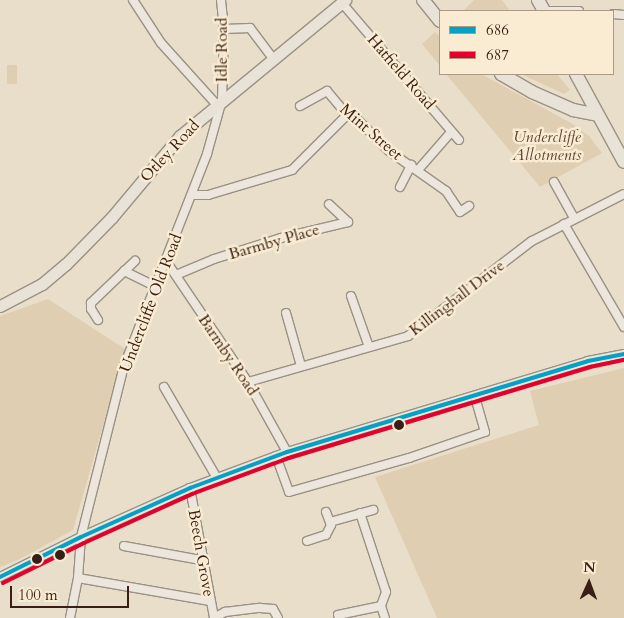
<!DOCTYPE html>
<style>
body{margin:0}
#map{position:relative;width:624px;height:618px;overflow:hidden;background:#e9dec9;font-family:Cardo,serif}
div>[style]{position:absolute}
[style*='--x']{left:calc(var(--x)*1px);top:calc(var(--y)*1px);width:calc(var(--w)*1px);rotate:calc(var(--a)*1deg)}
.green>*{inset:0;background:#dfceb2;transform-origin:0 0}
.roads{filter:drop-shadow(1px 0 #9a9184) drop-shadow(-1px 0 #9a9184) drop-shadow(0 1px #9a9184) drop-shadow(0 -1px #9a9184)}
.minor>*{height:8px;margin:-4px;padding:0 4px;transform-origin:4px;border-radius:4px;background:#ece6dc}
.primary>*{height:11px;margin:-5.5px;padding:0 5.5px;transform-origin:5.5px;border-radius:5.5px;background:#e9e2d7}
.trunk>*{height:12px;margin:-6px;padding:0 6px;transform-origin:6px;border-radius:6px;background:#e9e2d7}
.bus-1>*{height:4px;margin:-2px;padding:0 2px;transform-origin:2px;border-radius:2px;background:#03a2c5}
.bus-2>*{height:4px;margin:-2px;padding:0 2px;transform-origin:2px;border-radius:2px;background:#e4002b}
.dots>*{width:14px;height:14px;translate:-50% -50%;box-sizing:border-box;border:2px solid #f9ecd3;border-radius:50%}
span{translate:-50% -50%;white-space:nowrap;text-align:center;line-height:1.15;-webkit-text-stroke:5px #f9ecd3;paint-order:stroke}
.street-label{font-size:16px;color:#381e14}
.park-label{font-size:16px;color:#604637;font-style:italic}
.legend{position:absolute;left:439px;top:10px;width:175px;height:65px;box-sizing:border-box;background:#f9ecd3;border:1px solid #ac9a87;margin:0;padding:6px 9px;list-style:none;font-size:15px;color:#381e14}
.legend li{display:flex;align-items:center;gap:10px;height:25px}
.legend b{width:25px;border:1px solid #ac9a87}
.north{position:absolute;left:564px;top:558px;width:50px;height:50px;-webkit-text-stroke:4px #f9ecd3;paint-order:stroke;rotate:2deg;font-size:14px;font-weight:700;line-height:20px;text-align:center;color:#381e14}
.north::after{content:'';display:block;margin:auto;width:18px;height:22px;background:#381e14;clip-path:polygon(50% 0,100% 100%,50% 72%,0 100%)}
.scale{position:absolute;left:10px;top:586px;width:119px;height:22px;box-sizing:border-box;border:2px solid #381e14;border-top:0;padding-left:6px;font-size:15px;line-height:18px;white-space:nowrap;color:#381e14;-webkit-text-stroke:4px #f9ecd3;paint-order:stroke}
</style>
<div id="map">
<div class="green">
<i style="clip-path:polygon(474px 0,502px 0,510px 11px,463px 11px)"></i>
<i style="clip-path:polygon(435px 32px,440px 37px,440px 66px,422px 44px)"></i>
<i style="left:17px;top:65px;width:19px;height:10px;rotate:90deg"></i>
<i style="clip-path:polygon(446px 74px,481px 74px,571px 123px,589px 136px,602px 153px,540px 187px)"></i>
<i style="clip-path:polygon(521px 74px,557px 74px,570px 90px,564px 94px)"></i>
<i style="clip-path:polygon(48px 299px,125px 349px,73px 530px,18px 560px,0 567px,0 316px)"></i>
<i style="clip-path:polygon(624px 368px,624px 618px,437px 618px,375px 477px,539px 425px,530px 391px)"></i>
</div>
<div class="roads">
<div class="minor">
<i style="--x:133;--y:0;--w:51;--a:56.9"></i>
<i style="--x:161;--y:43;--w:84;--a:47.9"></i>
<i style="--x:342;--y:3;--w:180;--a:49.5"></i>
<i style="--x:544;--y:11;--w:35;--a:0"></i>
<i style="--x:613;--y:14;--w:11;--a:5"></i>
<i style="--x:224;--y:29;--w:26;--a:-2"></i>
<i style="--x:250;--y:28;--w:39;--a:53"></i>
<i style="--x:300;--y:106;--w:31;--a:-29"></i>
<i style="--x:327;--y:91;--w:31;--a:50"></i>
<i style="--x:347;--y:115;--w:7;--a:8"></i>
<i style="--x:354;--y:116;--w:49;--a:45"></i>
<i style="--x:389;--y:151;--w:70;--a:35.1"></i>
<i style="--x:446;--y:191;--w:25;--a:56"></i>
<i style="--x:460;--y:212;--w:11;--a:-34"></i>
<i style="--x:418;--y:170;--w:50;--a:-49"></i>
<i style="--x:554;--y:182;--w:41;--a:60.9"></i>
<i style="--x:400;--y:187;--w:25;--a:-63"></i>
<i style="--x:192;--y:195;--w:16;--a:0"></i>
<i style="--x:208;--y:195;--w:88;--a:-16.6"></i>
<i style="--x:292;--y:170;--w:78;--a:-45"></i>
<i style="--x:564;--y:224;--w:119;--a:59.8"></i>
<i style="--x:166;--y:261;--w:146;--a:55.9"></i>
<i style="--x:248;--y:382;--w:80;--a:60.9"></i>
<i style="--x:124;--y:271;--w:34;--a:26"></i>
<i style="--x:176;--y:275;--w:41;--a:-22.8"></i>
<i style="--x:214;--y:259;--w:70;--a:-17.4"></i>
<i style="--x:281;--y:238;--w:69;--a:-13.4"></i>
<i style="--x:348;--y:222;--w:26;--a:-137"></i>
<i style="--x:351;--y:296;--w:54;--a:70.6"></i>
<i style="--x:286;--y:313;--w:55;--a:74.2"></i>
<i style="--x:98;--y:320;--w:13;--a:-122"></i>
<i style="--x:91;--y:309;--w:6;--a:-90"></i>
<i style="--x:91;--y:303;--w:61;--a:-43.7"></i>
<i style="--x:248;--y:382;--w:166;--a:-16"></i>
<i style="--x:408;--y:336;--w:156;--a:-37.5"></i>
<i style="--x:532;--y:241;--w:103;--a:-27.1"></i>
<i style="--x:164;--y:387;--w:105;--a:59.8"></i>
<i style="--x:276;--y:456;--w:38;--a:70"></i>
<i style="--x:289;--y:492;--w:125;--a:-15.8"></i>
<i style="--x:409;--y:458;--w:80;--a:-18.9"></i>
<i style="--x:485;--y:432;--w:37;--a:-106"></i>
<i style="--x:190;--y:488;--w:132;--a:79.5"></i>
<i style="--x:360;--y:513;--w:83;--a:71.8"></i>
<i style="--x:386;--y:592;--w:15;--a:110"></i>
<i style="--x:381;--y:606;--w:13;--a:72"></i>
<i style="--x:330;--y:522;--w:45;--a:-15.6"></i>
<i style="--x:307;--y:541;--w:20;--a:-18"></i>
<i style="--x:326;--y:535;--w:11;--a:-63"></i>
<i style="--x:331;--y:525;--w:14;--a:-111"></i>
<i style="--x:124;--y:546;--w:78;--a:10.3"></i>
<i style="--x:0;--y:577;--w:90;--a:-26.3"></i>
<i style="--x:81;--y:537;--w:120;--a:-24.2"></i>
<i style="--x:190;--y:488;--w:103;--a:-20.4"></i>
<i style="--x:287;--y:452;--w:314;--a:-16.8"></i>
<i style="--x:588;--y:361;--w:37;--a:-11"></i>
<i style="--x:78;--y:578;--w:134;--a:9.9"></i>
<i style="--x:338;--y:615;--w:44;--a:-11.8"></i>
<i style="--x:70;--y:618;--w:41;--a:-78.7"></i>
<i style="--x:78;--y:578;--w:41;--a:-85.8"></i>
<i style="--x:81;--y:537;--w:176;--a:-75.9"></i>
<i style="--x:124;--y:366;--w:228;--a:-68.6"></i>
<i style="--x:207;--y:154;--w:56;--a:-74.5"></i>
<i style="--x:222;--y:100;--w:71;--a:-88.4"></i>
<i style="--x:224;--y:29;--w:29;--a:-96"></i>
<i style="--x:214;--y:618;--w:13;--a:-29"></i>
<i style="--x:225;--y:612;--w:35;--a:-7"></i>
<i style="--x:260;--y:608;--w:13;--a:4"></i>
<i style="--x:273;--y:609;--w:10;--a:61"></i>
</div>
<div class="primary">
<i style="--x:0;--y:306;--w:47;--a:-27.6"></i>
<i style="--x:42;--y:284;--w:31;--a:-40"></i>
<i style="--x:66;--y:264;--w:66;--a:-45.6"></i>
<i style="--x:112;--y:217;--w:106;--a:-50"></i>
<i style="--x:180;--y:136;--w:214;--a:-39.5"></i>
</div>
<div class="trunk">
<i style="--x:423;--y:0;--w:27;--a:51"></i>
<i style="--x:538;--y:0;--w:13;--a:61"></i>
<i style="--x:501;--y:74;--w:36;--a:30"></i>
<i style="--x:532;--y:92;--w:45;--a:23.7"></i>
<i style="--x:573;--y:110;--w:25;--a:11"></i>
<i style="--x:576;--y:74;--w:100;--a:61.4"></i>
</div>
</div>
<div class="bus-1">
<i style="--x:0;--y:577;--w:90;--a:-26.3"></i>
<i style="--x:81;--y:537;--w:120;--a:-24.2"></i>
<i style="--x:190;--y:488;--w:103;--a:-20.4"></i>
<i style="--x:287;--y:452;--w:314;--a:-16.8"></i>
<i style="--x:588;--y:361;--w:37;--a:-11"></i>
</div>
<div class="bus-2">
<i style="--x:3;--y:583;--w:90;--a:-26.3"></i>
<i style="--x:84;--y:543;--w:119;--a:-24.4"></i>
<i style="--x:192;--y:494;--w:103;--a:-20.4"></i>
<i style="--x:289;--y:458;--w:314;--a:-16.8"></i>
<i style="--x:590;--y:367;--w:35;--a:-12"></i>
</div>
<div class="dots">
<i style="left:399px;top:425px;background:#381e14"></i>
<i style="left:60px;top:555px;background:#381e14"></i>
<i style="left:37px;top:559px;background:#381e14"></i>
</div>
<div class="street-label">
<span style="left:222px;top:50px;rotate:-90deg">Idle Road</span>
<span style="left:401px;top:72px;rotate:49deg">Hatfield Road</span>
<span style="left:371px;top:132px;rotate:41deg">Mint Street</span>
<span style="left:170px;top:151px;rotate:-47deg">Otley Road</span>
<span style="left:274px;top:242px;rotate:-16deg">Barmby Place</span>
<span style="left:457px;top:298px;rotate:-37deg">Killinghall Drive</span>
<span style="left:151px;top:303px;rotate:-69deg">Undercliffe Old Road</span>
<span style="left:228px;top:355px;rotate:56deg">Barmby Road</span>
<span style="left:201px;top:553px;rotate:80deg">Beech Grove</span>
</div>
<div class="park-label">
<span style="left:547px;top:146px">Undercliffe<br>Allotments</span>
</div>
<ul class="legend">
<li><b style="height:6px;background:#03a2c5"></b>686</li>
<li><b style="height:6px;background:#e4002b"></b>687</li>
</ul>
<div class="north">N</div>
<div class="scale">100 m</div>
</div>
